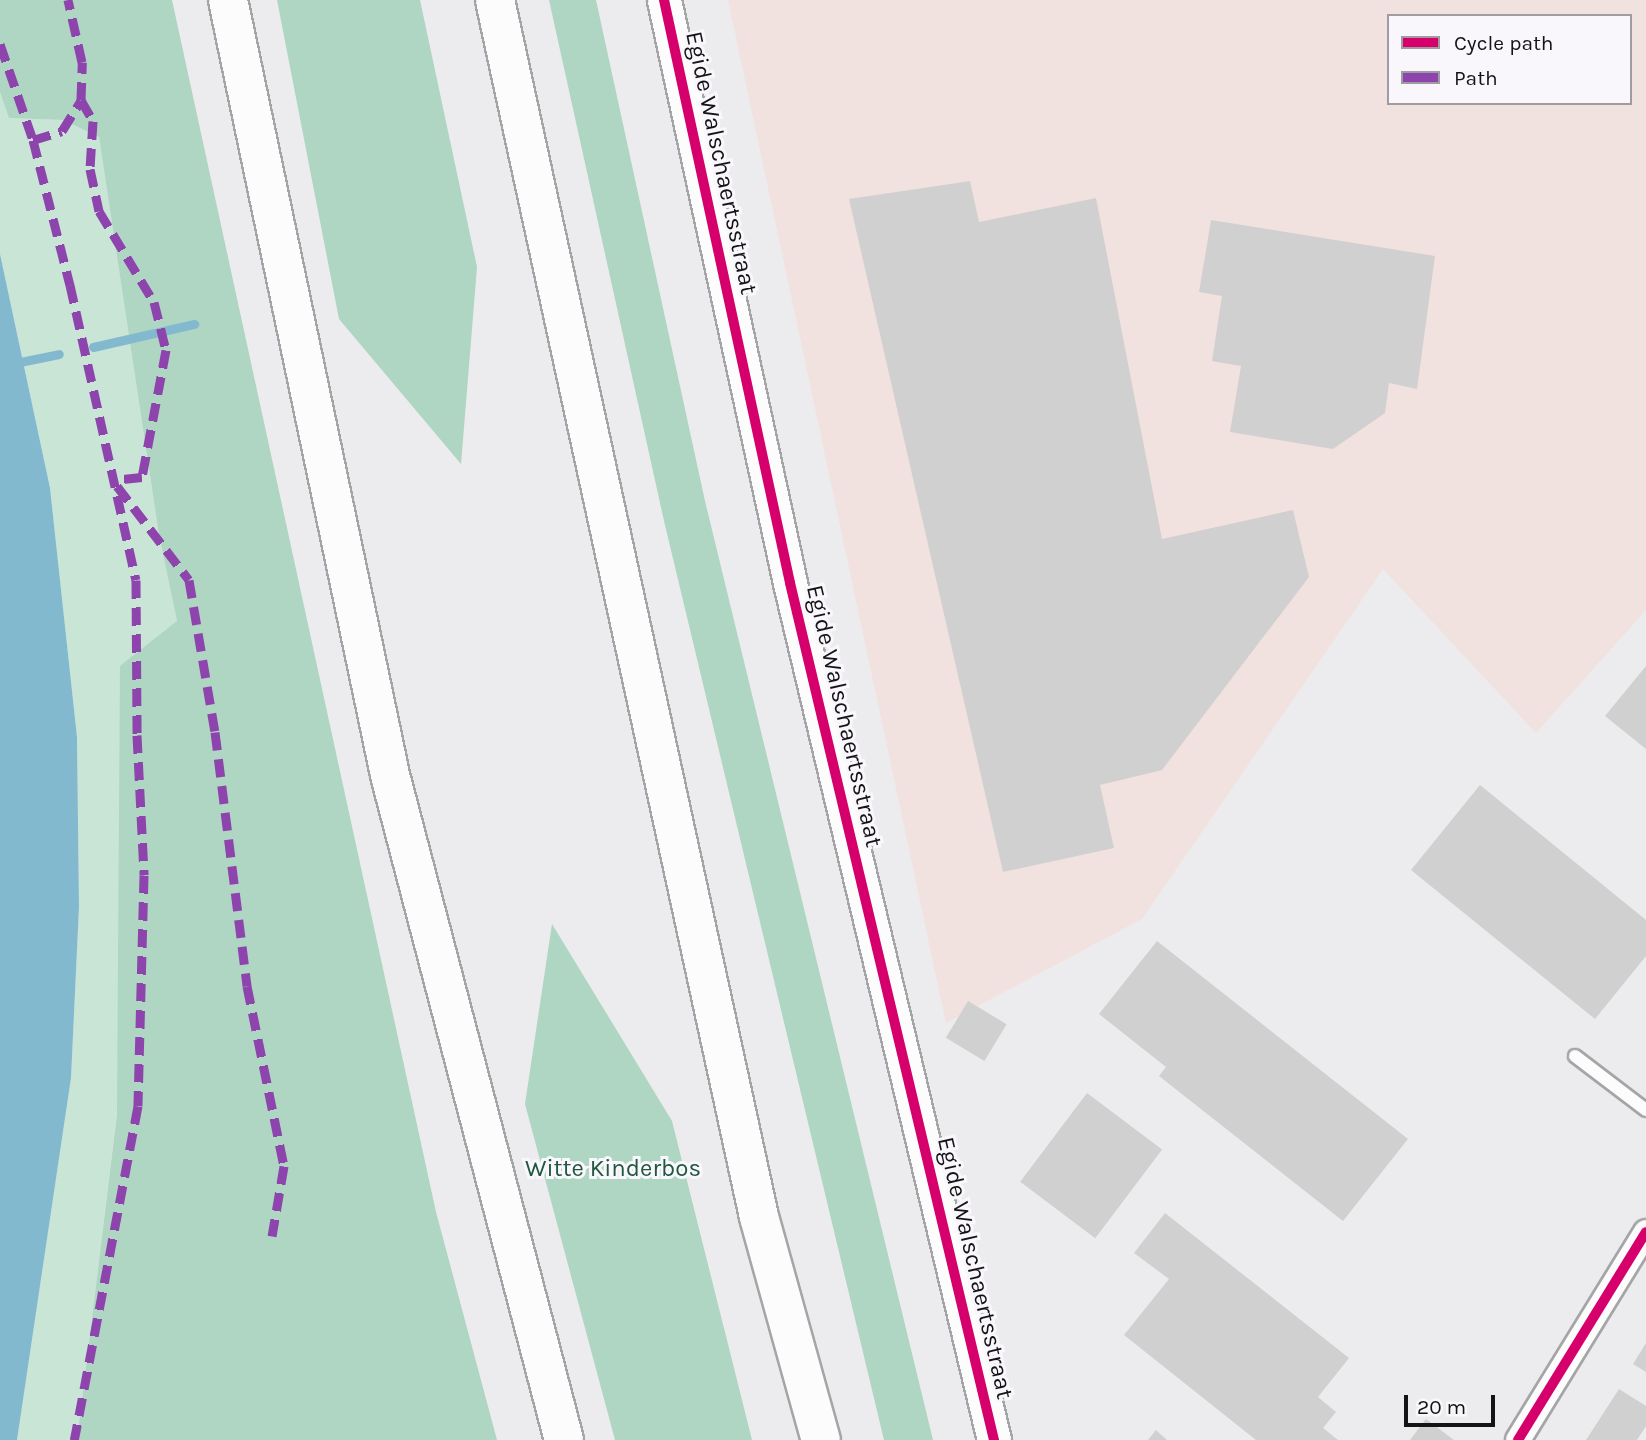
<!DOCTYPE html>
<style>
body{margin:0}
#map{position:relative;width:1646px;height:1440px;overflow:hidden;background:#ecebed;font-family:Karla,sans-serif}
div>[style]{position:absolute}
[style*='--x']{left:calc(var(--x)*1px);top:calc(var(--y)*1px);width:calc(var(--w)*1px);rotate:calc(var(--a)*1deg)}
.industrial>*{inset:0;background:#f1e2e0}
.green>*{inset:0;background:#c8e5d6}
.forest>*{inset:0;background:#afd5c3}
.water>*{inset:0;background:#83b9ce}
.stream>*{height:9px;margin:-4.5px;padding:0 4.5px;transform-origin:4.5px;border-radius:4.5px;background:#83b9ce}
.building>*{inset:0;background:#d1d0d0;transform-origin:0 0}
.roads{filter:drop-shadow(2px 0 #a5a4a6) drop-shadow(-2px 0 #a5a4a6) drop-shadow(0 2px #a5a4a6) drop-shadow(0 -2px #a5a4a6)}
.service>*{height:12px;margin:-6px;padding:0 6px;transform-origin:6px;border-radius:6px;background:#fcfcfc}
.minor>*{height:24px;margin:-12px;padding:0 12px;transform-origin:12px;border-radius:12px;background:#fcfcfc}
.secondary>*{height:33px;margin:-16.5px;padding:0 16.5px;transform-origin:16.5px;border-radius:16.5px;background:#fcfcfc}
.motorway>*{height:38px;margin:-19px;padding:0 19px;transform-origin:19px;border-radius:19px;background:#fcfcfc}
.quiet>*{height:9px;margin-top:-4.5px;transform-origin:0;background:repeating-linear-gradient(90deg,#8e44ad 0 18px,transparent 0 27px)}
.cycleway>*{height:10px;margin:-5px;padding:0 5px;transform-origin:5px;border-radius:5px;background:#d6006c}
span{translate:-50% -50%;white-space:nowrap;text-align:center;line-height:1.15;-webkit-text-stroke:6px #f9f7fc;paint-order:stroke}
.street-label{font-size:24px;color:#151415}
.park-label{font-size:24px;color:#21573f}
.legend{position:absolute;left:1387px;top:14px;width:245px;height:91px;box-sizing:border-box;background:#f9f7fc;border:2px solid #9e9ca0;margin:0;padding:9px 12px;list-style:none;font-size:21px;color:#151415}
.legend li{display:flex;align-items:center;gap:14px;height:35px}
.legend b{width:35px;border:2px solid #9e9ca0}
.scale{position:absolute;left:1404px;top:1395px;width:91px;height:32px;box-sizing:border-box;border:4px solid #151415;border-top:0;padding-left:9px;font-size:21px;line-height:24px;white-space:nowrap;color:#151415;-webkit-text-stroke:5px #f9f7fc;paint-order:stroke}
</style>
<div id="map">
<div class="industrial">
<i style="clip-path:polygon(evenodd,728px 0,1646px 0,1646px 610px,1536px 733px,1383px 569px,1142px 919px,946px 1023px,728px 0,1389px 16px,1630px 16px,1630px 103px,1389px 103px,1389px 16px)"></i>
</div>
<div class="green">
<i style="clip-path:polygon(0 92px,10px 118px,63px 120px,99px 137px,159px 535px,177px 621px,77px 1440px,17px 1440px,71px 1078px,79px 907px,77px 737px,50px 488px,0 254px)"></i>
</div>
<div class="forest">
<i style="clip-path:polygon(0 0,172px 0,436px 1212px,497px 1440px,77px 1440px,117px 1114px,120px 666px,177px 621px,159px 535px,99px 137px,63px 120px,9px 118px,0 92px)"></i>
<i style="clip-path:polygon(277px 0,420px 0,477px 267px,461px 464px,339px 319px)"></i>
<i style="clip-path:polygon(549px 0,596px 0,705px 501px,933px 1440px,884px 1440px,664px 521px)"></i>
<i style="clip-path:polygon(552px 924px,672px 1121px,752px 1440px,615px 1440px,525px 1104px)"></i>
</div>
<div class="water">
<i style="clip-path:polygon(0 254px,50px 488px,77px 737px,79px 907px,71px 1078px,17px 1440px,0 1440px)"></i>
</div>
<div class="stream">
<i style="--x:93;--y:347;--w:104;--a:-12.8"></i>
<i style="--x:0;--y:366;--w:60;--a:-11.5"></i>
</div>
<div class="building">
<i style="clip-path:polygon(970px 181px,979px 222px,1096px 198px,1162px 539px,1293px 510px,1309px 577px,1162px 770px,1100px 785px,1114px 848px,1003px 872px,849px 199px)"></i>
<i style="clip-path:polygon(1211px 220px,1435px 256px,1417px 389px,1389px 383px,1385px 413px,1333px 449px,1230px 432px,1241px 366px,1212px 361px,1222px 296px,1199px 292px)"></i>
<i style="clip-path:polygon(1646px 666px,1646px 749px,1605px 716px)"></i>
<i style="clip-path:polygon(1480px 785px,1646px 920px,1646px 956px,1595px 1019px,1411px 870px)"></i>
<i style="clip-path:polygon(1157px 941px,1408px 1139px,1343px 1221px,1159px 1076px,1166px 1067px,1099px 1014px)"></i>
<i style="left:968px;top:1001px;width:45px;height:43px;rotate:31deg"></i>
<i style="left:1087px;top:1093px;width:94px;height:111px;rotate:37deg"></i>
<i style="clip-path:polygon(1165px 1213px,1349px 1358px,1318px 1397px,1336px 1412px,1323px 1428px,1338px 1440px,1256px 1440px,1124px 1335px,1169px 1279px,1134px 1253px)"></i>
<i style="clip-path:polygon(1646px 1343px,1646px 1372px,1633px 1364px)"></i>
<i style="clip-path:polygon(1619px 1389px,1646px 1406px,1646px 1426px,1637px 1440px,1586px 1440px)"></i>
<i style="clip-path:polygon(1426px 1419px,1454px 1440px,1410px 1440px)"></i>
<i style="clip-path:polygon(1156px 1430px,1167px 1440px,1148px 1440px)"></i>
</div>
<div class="roads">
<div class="service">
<i style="--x:1575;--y:1056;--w:89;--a:37.3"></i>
</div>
<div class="minor">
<i style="--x:1518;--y:1440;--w:244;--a:-58.4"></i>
</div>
<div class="secondary">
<i style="--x:664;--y:0;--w:596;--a:77.8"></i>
<i style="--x:790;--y:583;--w:881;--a:76.61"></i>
</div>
<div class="motorway">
<i style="--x:228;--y:0;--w:792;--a:78.19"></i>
<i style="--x:390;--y:775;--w:687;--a:75.34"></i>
<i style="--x:495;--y:0;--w:1245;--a:77.76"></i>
<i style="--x:759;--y:1217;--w:231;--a:74.5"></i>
</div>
</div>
<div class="quiet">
<i style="--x:0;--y:44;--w:102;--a:71"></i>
<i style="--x:33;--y:140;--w:150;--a:75.7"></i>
<i style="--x:70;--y:285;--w:302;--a:77.4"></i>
<i style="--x:136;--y:580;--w:155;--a:89.6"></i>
<i style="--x:137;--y:735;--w:140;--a:87.1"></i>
<i style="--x:144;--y:875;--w:231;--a:91.5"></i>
<i style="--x:138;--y:1106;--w:340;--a:100.8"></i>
<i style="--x:81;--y:100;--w:24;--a:60"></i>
<i style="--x:93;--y:121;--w:48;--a:93.6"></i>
<i style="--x:90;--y:169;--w:43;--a:77.9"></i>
<i style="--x:99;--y:211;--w:106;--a:58.9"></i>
<i style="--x:154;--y:302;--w:49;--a:76"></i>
<i style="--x:166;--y:350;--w:129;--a:100.7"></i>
<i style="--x:142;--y:477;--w:29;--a:174"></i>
<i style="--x:33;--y:140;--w:30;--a:-17"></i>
<i style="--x:62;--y:131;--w:36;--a:-58"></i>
<i style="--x:81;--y:100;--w:38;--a:-88"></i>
<i style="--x:82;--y:62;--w:64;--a:-102.7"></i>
<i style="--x:117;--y:486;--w:118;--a:52.5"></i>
<i style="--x:189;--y:580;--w:154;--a:80.3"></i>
<i style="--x:215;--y:732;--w:256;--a:82.8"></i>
<i style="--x:247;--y:986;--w:184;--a:78.4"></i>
<i style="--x:284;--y:1166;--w:71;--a:99.7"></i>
</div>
<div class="cycleway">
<i style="--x:664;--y:0;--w:596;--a:77.8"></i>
<i style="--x:790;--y:583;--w:881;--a:76.61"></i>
<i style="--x:1518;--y:1440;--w:244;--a:-58.4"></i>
</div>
<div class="street-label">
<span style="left:721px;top:163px;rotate:78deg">Egide Walschaertsstraat</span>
<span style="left:844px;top:716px;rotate:77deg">Egide Walschaertsstraat</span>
<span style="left:975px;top:1268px;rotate:77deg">Egide Walschaertsstraat</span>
</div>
<div class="park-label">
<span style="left:613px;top:1169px">Witte Kinderbos</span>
</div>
<ul class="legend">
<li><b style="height:9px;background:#d6006c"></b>Cycle path</li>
<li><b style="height:9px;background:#8e44ad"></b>Path</li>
</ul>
<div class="scale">20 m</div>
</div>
